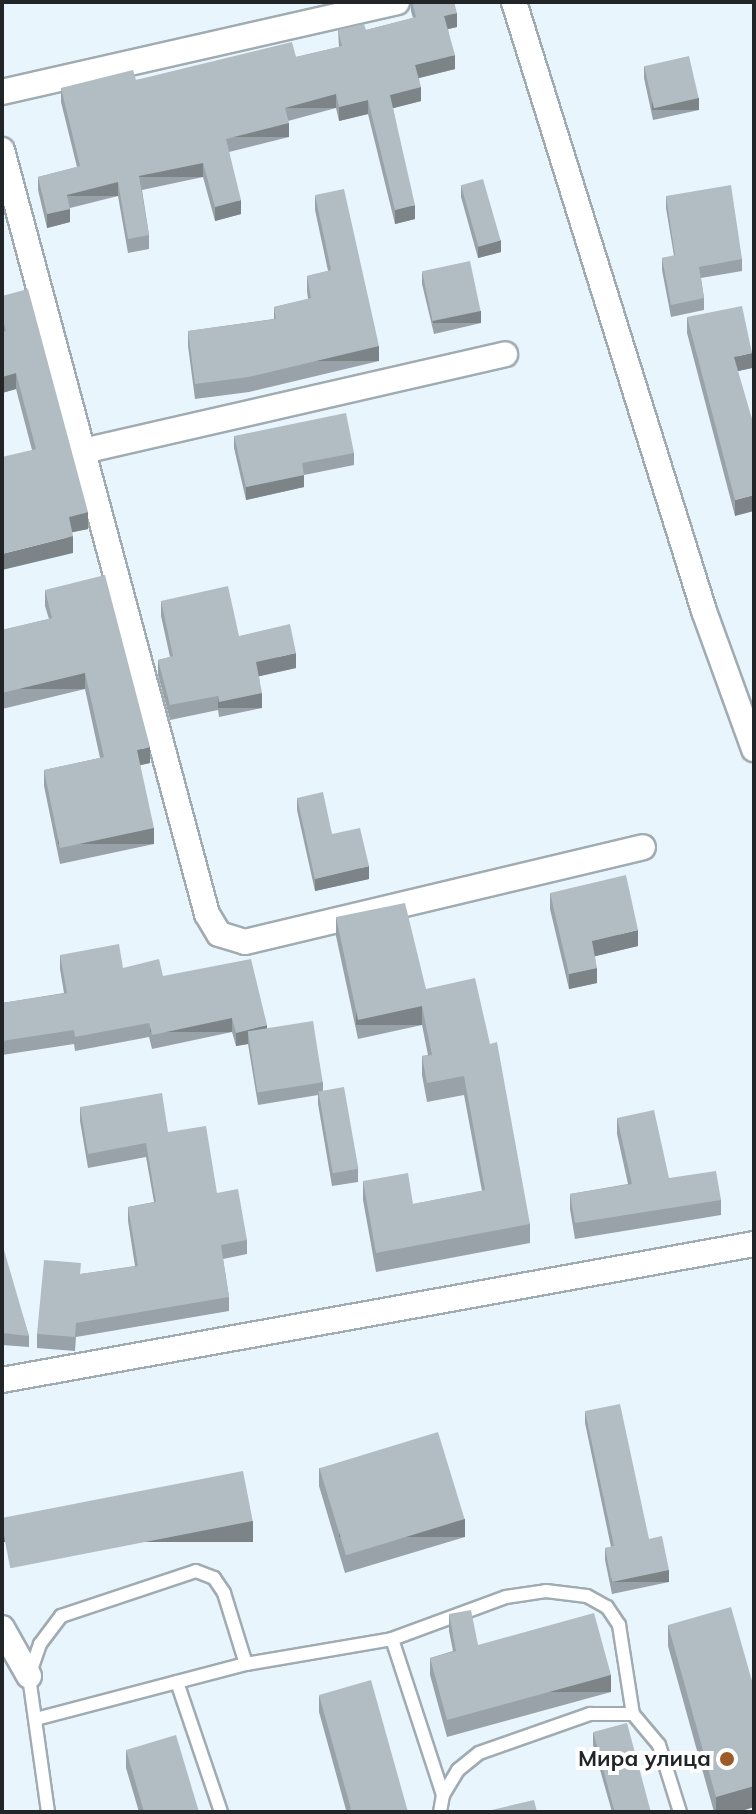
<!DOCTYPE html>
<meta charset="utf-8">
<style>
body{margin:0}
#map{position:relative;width:756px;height:1814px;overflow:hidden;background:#e9f5fc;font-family:Mulish,sans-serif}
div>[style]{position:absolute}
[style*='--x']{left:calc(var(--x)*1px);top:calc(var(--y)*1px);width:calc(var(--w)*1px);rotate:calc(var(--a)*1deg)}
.roads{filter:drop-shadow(2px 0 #a0abb2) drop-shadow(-2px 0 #a0abb2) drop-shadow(0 2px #a0abb2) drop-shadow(0 -2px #a0abb2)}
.service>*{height:12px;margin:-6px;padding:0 6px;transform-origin:6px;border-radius:6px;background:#fff}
.minor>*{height:24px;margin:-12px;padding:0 12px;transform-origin:12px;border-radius:12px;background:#fff}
.wall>*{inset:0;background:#98a2a8}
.shaded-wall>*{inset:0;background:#7c8488;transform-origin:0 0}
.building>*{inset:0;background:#b1bcc3;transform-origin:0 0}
.dots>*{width:22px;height:22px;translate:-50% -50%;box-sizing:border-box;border:4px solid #fff;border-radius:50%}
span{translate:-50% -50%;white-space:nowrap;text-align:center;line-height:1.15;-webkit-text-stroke:8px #fff;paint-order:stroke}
.poi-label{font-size:22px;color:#212528;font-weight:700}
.right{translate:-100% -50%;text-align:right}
.frame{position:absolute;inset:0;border:4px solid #212528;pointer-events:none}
</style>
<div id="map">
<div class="roads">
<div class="service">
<i style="--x:392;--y:1639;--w:164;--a:71.9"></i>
<i style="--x:177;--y:1682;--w:137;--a:71.3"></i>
<i style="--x:36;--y:1719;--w:217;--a:-14.7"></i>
<i style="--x:246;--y:1664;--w:148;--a:-9.7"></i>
<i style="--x:392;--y:1639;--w:121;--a:-20.2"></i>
<i style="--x:506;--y:1597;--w:40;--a:-8.5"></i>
<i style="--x:546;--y:1591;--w:41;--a:7"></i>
<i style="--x:587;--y:1596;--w:23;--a:29"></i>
<i style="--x:607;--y:1607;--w:22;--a:56"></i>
<i style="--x:619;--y:1625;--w:90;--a:81.1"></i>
<i style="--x:48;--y:1812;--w:137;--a:-98"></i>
<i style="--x:29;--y:1676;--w:34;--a:-71"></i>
<i style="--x:40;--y:1644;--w:35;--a:-53"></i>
<i style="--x:61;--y:1616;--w:142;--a:-18.4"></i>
<i style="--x:196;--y:1571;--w:19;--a:21"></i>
<i style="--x:214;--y:1578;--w:18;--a:56"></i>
<i style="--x:224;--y:1593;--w:74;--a:72.8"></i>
<i style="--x:440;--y:1812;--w:17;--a:-80"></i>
<i style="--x:443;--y:1795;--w:29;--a:-59"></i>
<i style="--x:458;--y:1770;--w:27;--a:-39"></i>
<i style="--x:479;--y:1753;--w:118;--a:-19.4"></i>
<i style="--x:590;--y:1714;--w:43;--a:0"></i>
<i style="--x:633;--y:1714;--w:40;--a:50"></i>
<i style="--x:659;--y:1745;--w:70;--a:72.6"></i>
</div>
<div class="minor">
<i style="--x:514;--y:2;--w:638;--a:72.67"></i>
<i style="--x:704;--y:611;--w:147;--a:70.1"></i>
<i style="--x:2;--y:92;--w:405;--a:-12.8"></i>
<i style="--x:2;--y:150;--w:791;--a:74.98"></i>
<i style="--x:207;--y:914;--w:23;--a:59"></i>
<i style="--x:219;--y:934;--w:27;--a:17"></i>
<i style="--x:245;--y:942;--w:409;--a:-13.4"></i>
<i style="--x:83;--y:451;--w:433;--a:-12.9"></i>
<i style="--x:2;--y:1380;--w:764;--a:-10.25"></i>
<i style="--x:2;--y:1628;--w:55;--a:60.6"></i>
</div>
</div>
<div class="wall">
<i style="clip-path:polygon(411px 2px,454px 2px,457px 27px,448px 29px,455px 69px,419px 78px,421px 101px,393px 108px,415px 219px,395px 224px,368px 114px,339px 121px,336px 108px,288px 121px,289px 137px,229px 152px,241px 214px,215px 221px,203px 177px,142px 190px,149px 235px,149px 249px,128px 253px,118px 196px,70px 208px,70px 222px,47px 228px,38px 190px,38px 177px,77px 167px,61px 102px,61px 88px,136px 80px,296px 57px,339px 47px,338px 30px,366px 30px,413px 18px,411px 11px)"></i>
<i style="clip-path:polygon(644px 66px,699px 110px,653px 120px,644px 78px)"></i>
<i style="clip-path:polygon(461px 185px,501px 252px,478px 258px,461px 197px)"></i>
<i style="clip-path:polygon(315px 195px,379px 361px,249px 392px,195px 399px,188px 346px,188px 331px,274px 319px,274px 307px,308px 299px,307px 291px,307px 276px,328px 271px,315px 210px)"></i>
<i style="clip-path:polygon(666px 196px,742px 259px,742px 271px,701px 278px,704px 298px,704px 310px,671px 317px,662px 270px,662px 258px,674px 256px,666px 208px)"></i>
<i style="clip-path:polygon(422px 272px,481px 323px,434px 334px,422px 284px)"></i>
<i style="clip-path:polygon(2px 296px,88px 529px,72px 532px,73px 553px,32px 450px,16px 389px,2px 393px)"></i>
<i style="clip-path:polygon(687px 317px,752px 368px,738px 371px,735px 516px,687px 333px)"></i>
<i style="clip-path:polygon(234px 436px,354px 453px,354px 465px,304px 475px,304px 487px,246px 500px,234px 448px)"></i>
<i style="clip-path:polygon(45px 590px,150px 763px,140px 765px,154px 844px,60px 864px,44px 786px,44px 770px,100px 758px,85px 689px,2px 709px,2px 630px,49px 619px,45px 606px)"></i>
<i style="clip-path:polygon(161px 601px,239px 636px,296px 668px,259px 676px,262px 708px,219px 717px,218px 710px,170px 720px,158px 675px,158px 660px,170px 657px,161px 616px)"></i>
<i style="clip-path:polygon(297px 798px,332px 834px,369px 879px,315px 891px,297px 810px)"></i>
<i style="clip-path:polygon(550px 893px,638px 946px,595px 956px,597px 983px,569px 989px,550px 909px)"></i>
<i style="clip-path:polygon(336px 917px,426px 989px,530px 1224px,530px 1243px,376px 1272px,363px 1200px,363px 1181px,413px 1204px,482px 1191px,464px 1095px,427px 1102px,422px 1075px,422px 1056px,428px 1055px,422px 1025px,358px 1039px,336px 936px)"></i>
<i style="clip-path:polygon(60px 955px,163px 976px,267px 1029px,323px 1082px,323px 1091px,358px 1169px,358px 1182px,332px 1186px,318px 1104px,318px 1095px,258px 1105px,248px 1044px,236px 1046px,232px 1032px,152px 1049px,149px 1037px,75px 1051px,74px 1044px,2px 1055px,2px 1003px,64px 993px,60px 969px)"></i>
<i style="clip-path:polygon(80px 1107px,168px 1132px,217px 1193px,247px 1240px,247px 1254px,223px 1259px,229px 1297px,229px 1311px,76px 1337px,75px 1351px,37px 1348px,37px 1334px,81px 1274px,135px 1266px,128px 1221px,128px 1207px,154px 1202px,146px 1157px,88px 1168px,80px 1121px)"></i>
<i style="clip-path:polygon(617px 1118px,669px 1178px,721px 1200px,721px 1215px,575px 1239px,570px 1209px,570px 1194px,628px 1184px,617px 1134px)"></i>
<i style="clip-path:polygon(2px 1251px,29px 1336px,29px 1347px,2px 1345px)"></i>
<i style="clip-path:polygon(585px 1411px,649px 1539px,669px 1582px,612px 1594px,605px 1560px,605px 1548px,611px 1547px,585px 1423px)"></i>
<i style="clip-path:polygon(319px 1468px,465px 1537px,345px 1573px,319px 1486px)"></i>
<i style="clip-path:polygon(449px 1614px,478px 1645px,611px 1692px,447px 1737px,430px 1675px,430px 1658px,453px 1651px,449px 1631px)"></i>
<i style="clip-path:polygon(668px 1625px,754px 1688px,754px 1807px,738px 1812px,714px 1812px,668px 1646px)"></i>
<i style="clip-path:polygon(319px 1695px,408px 1812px,346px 1810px,319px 1712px)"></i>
<i style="clip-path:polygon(593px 1732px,651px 1812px,612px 1812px,593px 1745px)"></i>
<i style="clip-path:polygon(126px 1750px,199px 1812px,139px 1812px,126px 1768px)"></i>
</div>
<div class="shaded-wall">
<i style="clip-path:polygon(457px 13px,457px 27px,444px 30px,444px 16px)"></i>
<i style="clip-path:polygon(455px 55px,455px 69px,415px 79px,415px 65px)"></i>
<i style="clip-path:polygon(421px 87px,421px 101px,390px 109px,390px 95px)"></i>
<i style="left:336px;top:94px;width:14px;height:53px;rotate:90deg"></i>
<i style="left:699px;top:98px;width:12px;height:47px;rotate:90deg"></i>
<i style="clip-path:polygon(368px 100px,368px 114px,339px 121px,339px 107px)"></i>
<i style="left:289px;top:123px;width:14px;height:65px;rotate:90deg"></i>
<i style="left:203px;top:163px;width:14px;height:65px;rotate:90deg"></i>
<i style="left:118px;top:182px;width:14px;height:53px;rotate:90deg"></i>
<i style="clip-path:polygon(241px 200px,241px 214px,215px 221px,215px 207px)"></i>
<i style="clip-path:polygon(415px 205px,415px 219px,395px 224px,395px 210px)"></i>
<i style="clip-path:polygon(70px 209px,70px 222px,47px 228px,47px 214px)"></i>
<i style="clip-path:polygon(501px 240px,501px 252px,478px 258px,478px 246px)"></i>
<i style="left:481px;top:311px;width:12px;height:48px;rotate:90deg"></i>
<i style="left:379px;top:346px;width:15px;height:134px;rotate:90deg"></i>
<i style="clip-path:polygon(752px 353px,752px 368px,734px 372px,734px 357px)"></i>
<i style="clip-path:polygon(16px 373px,16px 389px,2px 393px,2px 377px)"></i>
<i style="clip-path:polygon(304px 475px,304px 487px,246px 500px,246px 487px)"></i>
<i style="clip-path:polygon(754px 495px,754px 511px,735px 516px,735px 500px)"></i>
<i style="clip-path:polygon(88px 512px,88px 529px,69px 533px,69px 517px)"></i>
<i style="clip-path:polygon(73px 536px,73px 553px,2px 570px,2px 554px)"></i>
<i style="clip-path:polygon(296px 653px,296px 668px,256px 677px,256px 662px)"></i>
<i style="left:85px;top:673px;width:16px;height:85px;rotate:90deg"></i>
<i style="left:262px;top:693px;width:15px;height:44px;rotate:90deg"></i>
<i style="clip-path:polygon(150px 747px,150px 763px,137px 766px,137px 750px)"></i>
<i style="left:154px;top:828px;width:16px;height:96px;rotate:90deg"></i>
<i style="clip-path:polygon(369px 866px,369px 879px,315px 891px,315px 879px)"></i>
<i style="clip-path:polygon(638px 930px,638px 946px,592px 957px,592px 941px)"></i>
<i style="clip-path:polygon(597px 968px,597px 983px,569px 989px,569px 974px)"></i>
<i style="left:422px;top:1006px;width:19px;height:66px;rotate:90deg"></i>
<i style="left:232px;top:1018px;width:14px;height:82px;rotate:90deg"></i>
<i style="clip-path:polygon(267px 1025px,267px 1039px,248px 1032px,248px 1044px,236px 1046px,236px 1033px)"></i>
<i style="left:465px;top:1519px;width:18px;height:126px;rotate:90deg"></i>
<i style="left:253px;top:1521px;width:21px;height:257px;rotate:90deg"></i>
<i style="left:669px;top:1570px;width:12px;height:58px;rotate:90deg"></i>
<i style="left:611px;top:1675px;width:17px;height:170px;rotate:90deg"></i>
<i style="clip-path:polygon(754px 1786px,754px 1807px,738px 1812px,716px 1812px,716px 1797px)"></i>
</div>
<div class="building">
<i style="clip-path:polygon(412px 2px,454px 2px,457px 13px,444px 16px,455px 55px,415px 65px,421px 87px,390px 95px,415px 205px,395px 210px,368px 100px,339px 107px,336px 94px,285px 108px,289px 123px,226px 139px,241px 200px,215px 207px,203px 163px,139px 176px,149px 235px,128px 239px,118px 182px,67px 195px,70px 209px,47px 214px,38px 177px,80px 166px,61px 88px,133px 70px,136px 80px,292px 42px,296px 57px,342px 46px,338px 30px,364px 24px,366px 30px,416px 17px)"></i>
<i style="left:689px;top:56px;width:43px;height:46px;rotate:77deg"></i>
<i style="left:483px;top:179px;width:64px;height:23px;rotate:74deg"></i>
<i style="clip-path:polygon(731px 185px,742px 259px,699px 267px,704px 298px,671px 305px,662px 258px,675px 255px,666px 196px)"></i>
<i style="clip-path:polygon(344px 189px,379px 346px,249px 377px,195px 384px,188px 331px,276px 319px,274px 307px,311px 298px,307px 276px,331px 270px,315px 195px)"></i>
<i style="left:470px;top:261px;width:51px;height:49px;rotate:78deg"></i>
<i style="clip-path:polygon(28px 289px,88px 512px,69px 517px,73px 536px,2px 554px,2px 457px,36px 449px,16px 373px,2px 377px,2px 332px,6px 331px,2px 317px,2px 296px)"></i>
<i style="clip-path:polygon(742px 306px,752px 353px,734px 357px,754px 426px,754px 495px,735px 500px,687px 317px)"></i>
<i style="clip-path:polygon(346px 413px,354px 453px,302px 463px,304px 475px,246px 487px,234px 436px)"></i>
<i style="clip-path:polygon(105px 575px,150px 747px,137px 750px,154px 828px,60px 848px,44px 770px,104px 757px,85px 673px,2px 693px,2px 630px,52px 618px,45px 590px)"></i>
<i style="clip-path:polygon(228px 586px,239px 636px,290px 624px,296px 653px,256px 662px,262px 693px,219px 702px,218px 696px,170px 705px,158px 660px,173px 656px,161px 601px)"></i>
<i style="clip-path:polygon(323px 792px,332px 834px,360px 828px,369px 866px,315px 879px,297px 798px)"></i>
<i style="clip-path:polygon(626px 875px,638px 930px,592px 941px,597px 968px,569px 974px,550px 893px)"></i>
<i style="clip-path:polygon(405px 903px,426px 989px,475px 978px,490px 1044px,497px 1042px,530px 1224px,376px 1253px,363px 1181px,408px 1173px,413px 1204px,485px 1190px,464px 1076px,427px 1083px,422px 1056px,432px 1055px,422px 1006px,358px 1020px,336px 917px)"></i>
<i style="clip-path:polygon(119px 944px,123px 968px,159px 959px,163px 976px,251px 959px,267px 1025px,236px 1033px,232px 1018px,152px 1035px,149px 1023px,75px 1037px,74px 1030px,2px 1041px,2px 1003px,67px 993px,60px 955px)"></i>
<i style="left:313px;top:1021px;width:62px;height:66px;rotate:81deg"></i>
<i style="left:344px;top:1087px;width:83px;height:26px;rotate:80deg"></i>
<i style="clip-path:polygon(162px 1093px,168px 1132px,206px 1126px,217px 1193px,238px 1189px,247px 1240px,221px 1245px,229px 1297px,76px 1323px,75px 1337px,37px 1334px,44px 1260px,81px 1263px,80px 1274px,138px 1266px,128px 1207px,156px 1202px,146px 1143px,88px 1154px,80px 1107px)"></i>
<i style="clip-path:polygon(654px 1110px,669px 1178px,716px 1171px,721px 1200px,575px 1223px,570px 1194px,632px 1184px,617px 1118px)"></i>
<i style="clip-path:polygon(4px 1250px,29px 1336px,2px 1333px,2px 1251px)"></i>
<i style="clip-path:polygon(620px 1404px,649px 1539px,662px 1536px,669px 1570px,612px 1582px,605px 1548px,614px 1546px,585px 1411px)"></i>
<i style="left:438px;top:1432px;width:91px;height:124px;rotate:73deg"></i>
<i style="left:243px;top:1471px;width:51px;height:247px;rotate:79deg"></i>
<i style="clip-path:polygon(731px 1607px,754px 1688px,754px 1786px,716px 1797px,668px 1625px)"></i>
<i style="clip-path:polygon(471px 1610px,478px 1645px,594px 1613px,611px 1675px,447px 1720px,430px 1658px,456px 1651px,449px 1614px)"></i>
<i style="clip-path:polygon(371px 1680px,408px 1812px,341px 1812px,351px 1809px,319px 1695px)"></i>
<i style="left:627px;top:1723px;width:92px;height:35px;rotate:75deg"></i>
<i style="clip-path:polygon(176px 1735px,199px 1812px,144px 1812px,126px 1750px)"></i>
<i style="clip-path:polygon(534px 1800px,537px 1812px,483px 1812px)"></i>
</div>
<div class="dots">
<i style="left:727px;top:1759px;background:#9d5b28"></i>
</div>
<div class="poi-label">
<span class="right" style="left:711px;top:1759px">Мира улица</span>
</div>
<div class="frame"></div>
</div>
